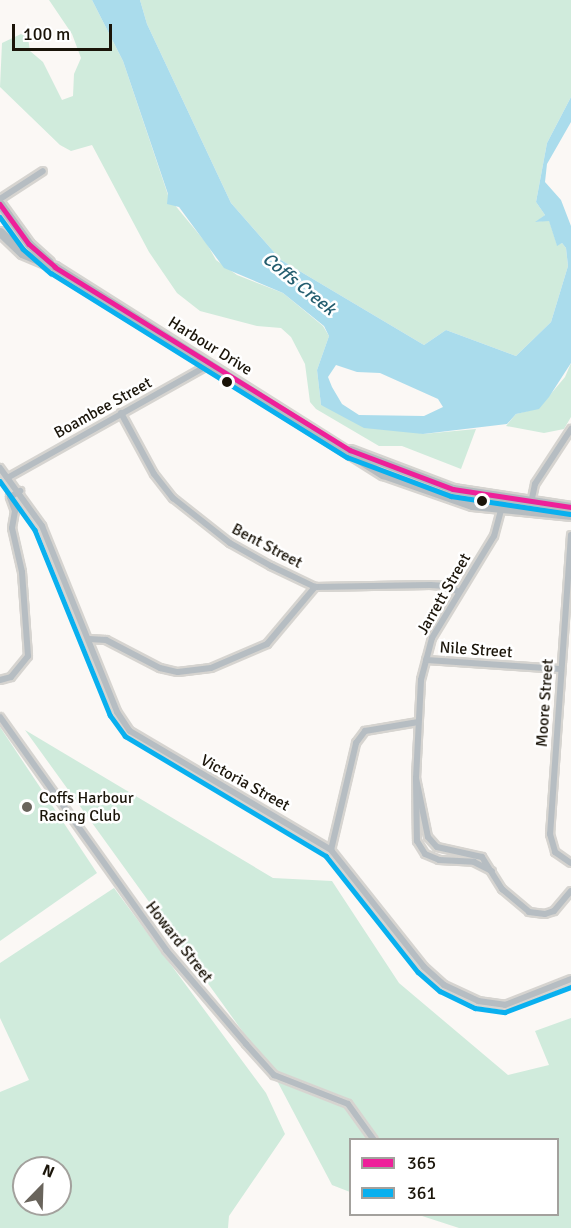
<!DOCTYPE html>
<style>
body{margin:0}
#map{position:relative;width:571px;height:1228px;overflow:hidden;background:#fbf8f5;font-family:Signika,sans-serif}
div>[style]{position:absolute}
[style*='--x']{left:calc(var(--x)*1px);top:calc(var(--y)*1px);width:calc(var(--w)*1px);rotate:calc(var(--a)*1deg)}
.green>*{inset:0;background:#d0ebdc}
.water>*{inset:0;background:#aadcec}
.roads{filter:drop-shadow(2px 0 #d6d4d0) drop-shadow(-2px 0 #d6d4d0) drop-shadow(0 2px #d6d4d0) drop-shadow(0 -2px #d6d4d0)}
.street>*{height:6px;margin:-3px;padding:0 3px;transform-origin:3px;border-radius:3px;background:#b6bdc2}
.secondary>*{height:9px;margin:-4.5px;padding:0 4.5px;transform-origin:4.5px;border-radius:4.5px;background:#b5bcc0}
.bus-1>*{height:4.5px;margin:-2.25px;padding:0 2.25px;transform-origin:2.25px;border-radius:2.25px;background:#ee209a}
.bus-2>*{height:4.5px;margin:-2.25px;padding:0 2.25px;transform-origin:2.25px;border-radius:2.25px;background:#09b0ef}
.dots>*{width:16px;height:16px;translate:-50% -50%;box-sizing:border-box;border:3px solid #fff;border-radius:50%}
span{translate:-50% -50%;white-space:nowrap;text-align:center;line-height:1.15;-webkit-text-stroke:5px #fff;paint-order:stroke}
.street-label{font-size:16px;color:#1a1409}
.poi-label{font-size:16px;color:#1a1409}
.left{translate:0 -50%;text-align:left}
.water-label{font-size:18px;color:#235d6f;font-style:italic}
.legend{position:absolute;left:349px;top:1138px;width:210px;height:78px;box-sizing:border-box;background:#fff;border:2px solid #a3a19d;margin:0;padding:8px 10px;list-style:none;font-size:18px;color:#1a1409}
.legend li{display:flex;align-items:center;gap:12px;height:30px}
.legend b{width:30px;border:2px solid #a3a19d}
.north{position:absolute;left:12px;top:1156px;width:60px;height:60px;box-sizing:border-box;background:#fff;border:2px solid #a3a19d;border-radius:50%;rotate:23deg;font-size:16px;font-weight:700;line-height:24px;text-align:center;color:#1a1409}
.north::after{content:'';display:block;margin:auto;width:21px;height:27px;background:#69645c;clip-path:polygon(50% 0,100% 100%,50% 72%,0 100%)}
.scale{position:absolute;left:12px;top:24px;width:100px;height:27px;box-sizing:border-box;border:3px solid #1a1409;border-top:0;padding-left:8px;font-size:18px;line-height:21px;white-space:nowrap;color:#1a1409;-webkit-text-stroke:4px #fff;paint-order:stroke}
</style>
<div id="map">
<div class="green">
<i style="clip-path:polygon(49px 0,92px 0,123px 61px,169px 198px,207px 244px,216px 260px,237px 275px,283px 293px,323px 326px,329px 336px,317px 370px,321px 405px,423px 434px,476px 429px,461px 469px,402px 446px,379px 446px,316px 409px,310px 402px,305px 364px,291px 337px,281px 328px,257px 326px,200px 311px,177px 293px,149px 252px,92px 145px,71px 151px,60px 145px,0 87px,2px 43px,21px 34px,28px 38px,30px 51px,43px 62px,62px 100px,73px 96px,74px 74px,81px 58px,72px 34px)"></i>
<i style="clip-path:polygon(140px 0,571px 0,571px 97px,547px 143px,536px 202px,545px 215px,536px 222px,549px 220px,557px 245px,562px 243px,566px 248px,568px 266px,551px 322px,516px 356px,446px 330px,424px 345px,281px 260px,231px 203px,147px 24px)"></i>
<i style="clip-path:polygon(571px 363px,571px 417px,564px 429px,544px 433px,506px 426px,516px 414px,539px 408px,565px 377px)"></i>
<i style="clip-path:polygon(0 727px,97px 873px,0 941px)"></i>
<i style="clip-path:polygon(25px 730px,273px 878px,332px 881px,399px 983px,508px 1075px,549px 1065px,535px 1031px,571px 1018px,571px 1228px,459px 1228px,419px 1215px,558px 1214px,558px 1140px,350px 1140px,350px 1192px,332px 1185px,274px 1075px)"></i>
<i style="clip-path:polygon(evenodd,114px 888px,266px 1093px,285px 1134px,229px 1216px,228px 1228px,0 1228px,0 1092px,29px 1080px,0 1018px,0 963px,114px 888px,24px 1168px,60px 1168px,60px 1204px,24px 1204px,24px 1168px)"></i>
</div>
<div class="water">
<i style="clip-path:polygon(evenodd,92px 0,140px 0,147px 24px,231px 203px,281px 260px,424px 345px,446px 330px,516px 356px,551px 322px,568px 266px,566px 248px,562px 243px,557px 246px,549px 221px,535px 222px,545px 215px,536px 202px,547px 143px,571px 97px,571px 122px,547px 164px,545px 182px,561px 200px,571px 226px,571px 363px,549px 397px,539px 409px,516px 414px,507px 424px,423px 434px,364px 428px,321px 405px,317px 370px,329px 336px,324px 326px,283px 293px,224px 268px,179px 207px,167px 204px,168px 194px,123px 61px,92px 0,336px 365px,357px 372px,380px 373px,438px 399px,443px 407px,424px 416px,359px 415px,342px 404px,332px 387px,328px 377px,336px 365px)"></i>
</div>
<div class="roads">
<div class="street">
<i style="--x:0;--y:199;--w:51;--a:-33.1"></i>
<i style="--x:121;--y:413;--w:69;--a:61.6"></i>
<i style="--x:154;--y:474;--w:31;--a:52"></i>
<i style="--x:173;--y:498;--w:73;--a:38.3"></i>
<i style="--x:230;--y:543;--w:47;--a:29.3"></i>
<i style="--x:271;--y:566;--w:49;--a:25.5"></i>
<i style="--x:315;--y:587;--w:115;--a:-1"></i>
<i style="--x:430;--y:585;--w:17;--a:3"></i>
<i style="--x:447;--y:586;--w:13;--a:27"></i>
<i style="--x:0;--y:468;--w:72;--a:54.1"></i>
<i style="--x:42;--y:526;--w:201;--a:68"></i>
<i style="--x:117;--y:712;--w:23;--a:56"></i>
<i style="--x:130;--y:731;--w:234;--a:30.6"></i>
<i style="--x:331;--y:850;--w:149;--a:51.5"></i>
<i style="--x:424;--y:967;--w:27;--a:42"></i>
<i style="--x:444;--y:985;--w:38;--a:25"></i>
<i style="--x:478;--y:1001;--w:27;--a:8"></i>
<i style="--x:505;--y:1005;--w:71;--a:-21.5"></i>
<i style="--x:9;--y:477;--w:231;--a:-29.3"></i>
<i style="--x:504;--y:499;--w:38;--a:105"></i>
<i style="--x:494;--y:536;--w:119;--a:121.3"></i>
<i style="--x:432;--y:638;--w:43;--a:104.7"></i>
<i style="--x:421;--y:680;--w:98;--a:92.9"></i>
<i style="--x:416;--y:778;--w:60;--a:78.5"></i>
<i style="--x:428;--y:837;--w:13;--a:48"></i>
<i style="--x:437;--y:847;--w:46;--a:12.5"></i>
<i style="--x:482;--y:857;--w:38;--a:58"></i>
<i style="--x:502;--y:889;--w:35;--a:40"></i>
<i style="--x:529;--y:912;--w:16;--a:7"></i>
<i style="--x:545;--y:914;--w:9;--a:-18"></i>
<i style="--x:554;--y:911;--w:26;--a:-50"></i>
<i style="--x:531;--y:503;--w:19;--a:-78"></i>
<i style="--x:535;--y:484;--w:66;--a:-56.8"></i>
<i style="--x:571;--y:535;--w:300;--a:94"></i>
<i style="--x:550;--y:834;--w:19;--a:74"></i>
<i style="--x:555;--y:852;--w:19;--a:35"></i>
<i style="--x:89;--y:639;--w:17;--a:3"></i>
<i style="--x:106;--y:640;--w:61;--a:27.4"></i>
<i style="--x:160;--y:668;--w:18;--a:13"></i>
<i style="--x:178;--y:672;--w:33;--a:-7"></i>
<i style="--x:211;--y:668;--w:61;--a:-23.2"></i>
<i style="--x:267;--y:644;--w:75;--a:-49.9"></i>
<i style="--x:426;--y:660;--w:135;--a:3.8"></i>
<i style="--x:0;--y:680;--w:11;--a:-15"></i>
<i style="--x:11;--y:677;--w:27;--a:-51"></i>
<i style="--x:28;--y:656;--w:84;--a:-94.1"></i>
<i style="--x:22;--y:572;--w:45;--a:-102.8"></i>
<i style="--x:12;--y:528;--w:17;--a:-80"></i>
<i style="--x:15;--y:511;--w:15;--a:-110"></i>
<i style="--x:10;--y:497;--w:12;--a:-31"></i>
<i style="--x:0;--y:717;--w:286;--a:54.5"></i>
<i style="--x:166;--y:950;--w:123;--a:49.6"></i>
<i style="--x:246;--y:1044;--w:42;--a:47.9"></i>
<i style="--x:274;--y:1075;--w:79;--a:21.4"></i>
<i style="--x:348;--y:1104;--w:44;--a:54.2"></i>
<i style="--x:416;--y:779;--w:62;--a:89.1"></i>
<i style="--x:417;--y:841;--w:15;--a:58"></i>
<i style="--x:425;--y:854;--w:15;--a:23"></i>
<i style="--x:439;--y:860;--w:35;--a:3"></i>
<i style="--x:474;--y:862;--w:20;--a:27"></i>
<i style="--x:331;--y:850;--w:110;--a:-76.8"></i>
<i style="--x:356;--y:743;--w:15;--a:-53"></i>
<i style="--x:365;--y:731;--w:54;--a:-9.6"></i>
</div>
<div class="secondary">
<i style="--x:0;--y:204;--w:49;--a:54.1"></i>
<i style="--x:29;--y:244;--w:27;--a:42"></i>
<i style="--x:0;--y:232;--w:30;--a:44"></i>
<i style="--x:22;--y:253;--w:36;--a:23"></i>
<i style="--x:55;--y:267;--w:388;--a:32.3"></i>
<i style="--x:383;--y:474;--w:94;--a:19.2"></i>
<i style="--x:472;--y:505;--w:100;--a:5.8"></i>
<i style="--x:350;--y:450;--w:110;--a:20.7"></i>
<i style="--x:453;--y:489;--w:119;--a:8.7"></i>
</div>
</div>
<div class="bus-1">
<i style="--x:0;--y:204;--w:49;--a:54.1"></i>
<i style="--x:29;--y:244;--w:35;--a:41"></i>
<i style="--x:55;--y:267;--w:347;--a:31.8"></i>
<i style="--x:350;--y:450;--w:110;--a:20.7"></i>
<i style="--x:453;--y:489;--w:119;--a:8.7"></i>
</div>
<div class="bus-2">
<i style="--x:0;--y:217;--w:39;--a:54"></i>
<i style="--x:23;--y:249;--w:37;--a:41"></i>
<i style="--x:51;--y:273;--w:349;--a:31.9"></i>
<i style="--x:347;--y:457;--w:111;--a:20.6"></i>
<i style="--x:451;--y:496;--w:120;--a:8.6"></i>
<i style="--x:0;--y:481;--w:60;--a:54.5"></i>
<i style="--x:35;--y:530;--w:200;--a:67.9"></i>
<i style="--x:110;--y:715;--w:26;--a:54"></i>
<i style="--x:125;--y:736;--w:234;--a:30.8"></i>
<i style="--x:326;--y:856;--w:148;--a:51.6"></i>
<i style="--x:418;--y:972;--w:29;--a:41"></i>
<i style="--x:440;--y:991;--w:39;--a:26"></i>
<i style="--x:475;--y:1008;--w:30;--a:8"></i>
<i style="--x:505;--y:1012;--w:71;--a:-20.7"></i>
</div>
<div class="dots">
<i style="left:227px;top:382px;background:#1a1409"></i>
<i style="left:482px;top:501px;background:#1a1409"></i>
<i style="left:27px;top:807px;background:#69645c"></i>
</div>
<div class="street-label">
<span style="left:210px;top:346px;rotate:32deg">Harbour Drive</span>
<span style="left:103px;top:408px;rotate:-29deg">Boambee Street</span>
<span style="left:267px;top:546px;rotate:28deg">Bent Street</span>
<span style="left:444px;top:594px;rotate:-60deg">Jarrett Street</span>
<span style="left:476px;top:650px;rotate:4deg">Nile Street</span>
<span style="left:545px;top:703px;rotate:-86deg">Moore Street</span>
<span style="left:245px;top:783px;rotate:29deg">Victoria Street</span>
<span style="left:179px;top:942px;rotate:52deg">Howard Street</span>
</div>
<div class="poi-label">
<span class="left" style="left:39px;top:807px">Coffs Harbour<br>Racing Club</span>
</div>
<div class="water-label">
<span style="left:299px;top:284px;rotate:39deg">Coffs Creek</span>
</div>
<ul class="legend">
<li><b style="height:8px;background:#ee209a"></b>365</li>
<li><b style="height:8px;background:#09b0ef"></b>361</li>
</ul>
<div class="north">N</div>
<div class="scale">100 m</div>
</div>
